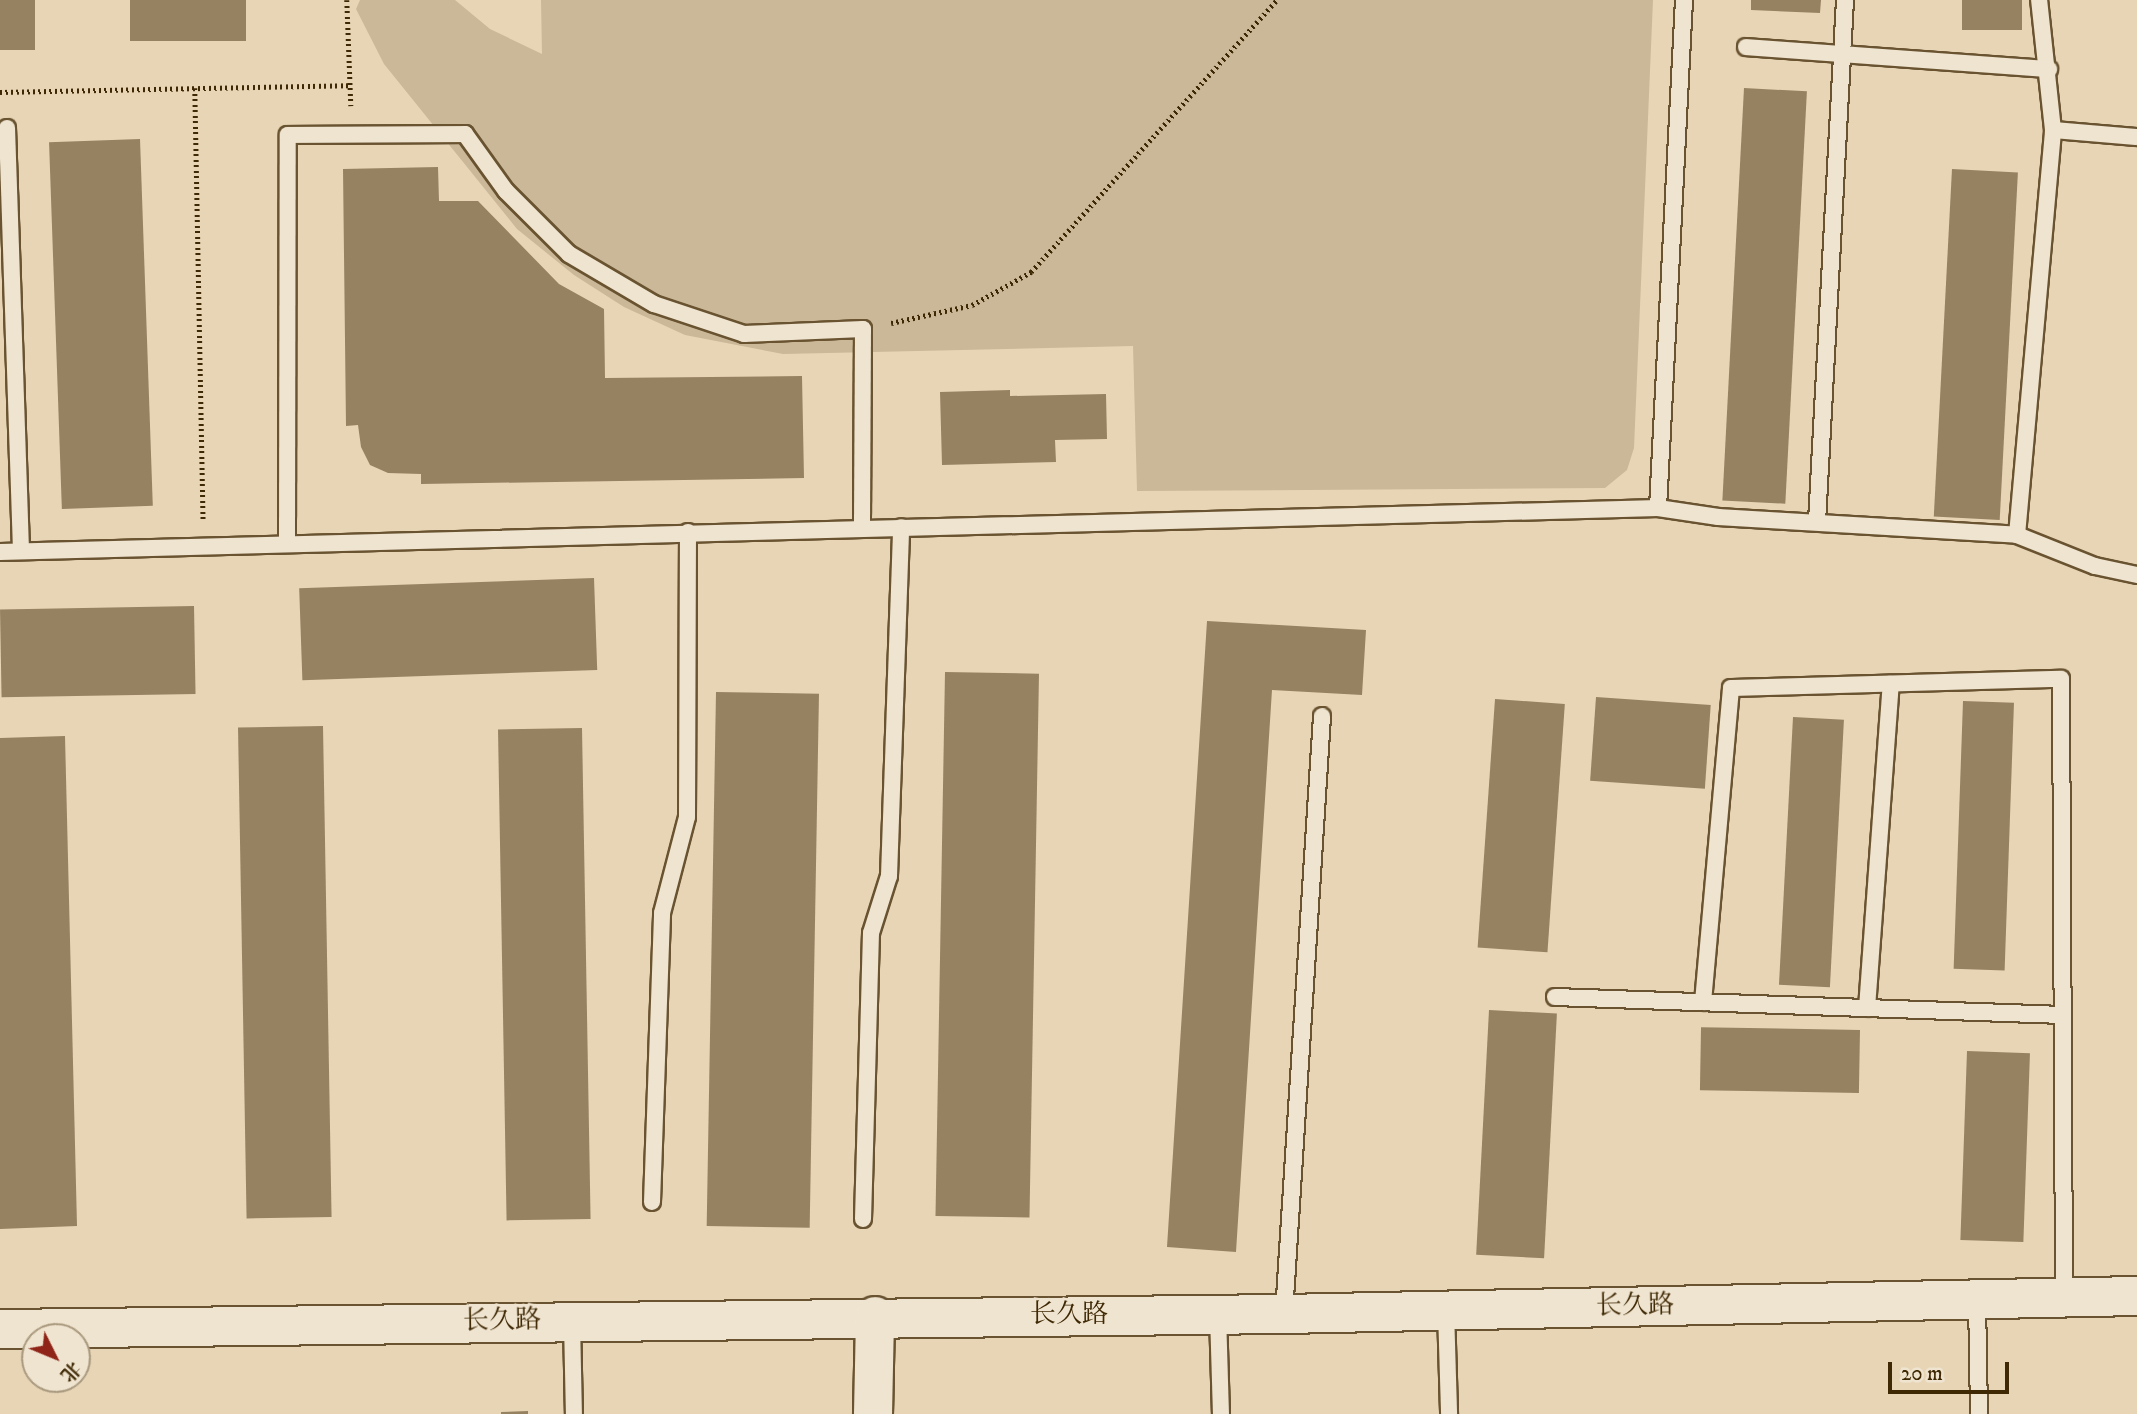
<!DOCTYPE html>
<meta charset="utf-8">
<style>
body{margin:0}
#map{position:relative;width:2137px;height:1414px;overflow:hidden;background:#e7d5b6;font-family:"IM FELL DW Pica","Noto Serif SC",serif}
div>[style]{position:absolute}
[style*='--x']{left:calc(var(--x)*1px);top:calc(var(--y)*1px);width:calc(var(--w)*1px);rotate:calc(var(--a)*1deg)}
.green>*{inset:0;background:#cab898}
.building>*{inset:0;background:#968261;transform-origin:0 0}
.path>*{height:4.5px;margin-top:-2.25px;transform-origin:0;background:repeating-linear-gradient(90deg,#3f2804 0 2px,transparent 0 5.5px)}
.roads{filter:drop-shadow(2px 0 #695330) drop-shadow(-2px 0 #695330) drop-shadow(0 2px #695330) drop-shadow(0 -2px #695330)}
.service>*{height:16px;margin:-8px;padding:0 8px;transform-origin:8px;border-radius:8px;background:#efe4d0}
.tertiary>*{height:38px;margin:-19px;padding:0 19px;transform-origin:19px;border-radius:19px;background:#efe4d0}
span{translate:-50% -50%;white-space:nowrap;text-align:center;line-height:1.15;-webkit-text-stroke:5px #efe4d0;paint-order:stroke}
.street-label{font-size:26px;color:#3f2804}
.north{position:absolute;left:21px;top:1323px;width:70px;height:70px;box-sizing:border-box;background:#efe4d0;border:2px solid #a9997e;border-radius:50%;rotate:133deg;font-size:19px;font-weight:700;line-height:28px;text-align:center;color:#3f2804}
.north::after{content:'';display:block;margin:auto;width:24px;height:32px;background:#8f2418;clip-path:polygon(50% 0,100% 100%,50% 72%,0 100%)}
.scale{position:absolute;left:1888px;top:1362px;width:121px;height:32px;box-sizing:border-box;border:4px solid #3f2804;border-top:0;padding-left:9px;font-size:21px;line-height:24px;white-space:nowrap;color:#3f2804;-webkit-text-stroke:5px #efe4d0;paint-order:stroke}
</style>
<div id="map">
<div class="green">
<i style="clip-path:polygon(360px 0,455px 0,490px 29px,542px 54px,541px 0,1653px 0,1634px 448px,1627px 470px,1605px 488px,1137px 491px,1133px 346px,783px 354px,685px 335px,624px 307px,574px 275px,517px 229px,384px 64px,356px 9px)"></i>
</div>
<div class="building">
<i style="left:0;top:0;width:35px;height:50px"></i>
<i style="left:130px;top:0;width:116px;height:41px"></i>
<i style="clip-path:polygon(1751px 0,1821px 0,1820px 13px,1751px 10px)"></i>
<i style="left:1962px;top:0;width:60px;height:30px"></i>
<i style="left:1744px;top:88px;width:63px;height:413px;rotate:3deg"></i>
<i style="left:140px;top:139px;width:367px;height:91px;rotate:88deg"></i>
<i style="clip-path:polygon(438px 167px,439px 201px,478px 201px,559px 284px,604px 309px,605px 378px,802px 376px,804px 478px,421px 484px,421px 474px,388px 473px,370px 465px,361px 447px,358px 425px,346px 426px,343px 169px)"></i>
<i style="left:1952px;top:169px;width:66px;height:348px;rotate:3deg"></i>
<i style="clip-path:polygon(1010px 390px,1010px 396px,1106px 394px,1107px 439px,1055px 440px,1056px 462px,942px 465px,940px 392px)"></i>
<i style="left:594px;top:578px;width:92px;height:295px;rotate:88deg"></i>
<i style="left:194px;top:606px;width:88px;height:194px;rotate:89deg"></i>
<i style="clip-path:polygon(1207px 621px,1366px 630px,1362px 695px,1272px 690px,1236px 1252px,1167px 1247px)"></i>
<i style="left:945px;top:672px;width:94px;height:544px;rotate:1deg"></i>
<i style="left:716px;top:692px;width:103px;height:534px;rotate:1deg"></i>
<i style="left:1596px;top:697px;width:115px;height:84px;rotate:4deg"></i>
<i style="left:1495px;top:699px;width:70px;height:249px;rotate:4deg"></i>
<i style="left:1963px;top:701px;width:51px;height:268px;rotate:2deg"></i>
<i style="left:1793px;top:717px;width:51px;height:268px;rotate:3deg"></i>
<i style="left:323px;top:726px;width:491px;height:85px;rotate:89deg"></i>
<i style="left:582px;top:728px;width:491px;height:84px;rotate:89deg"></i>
<i style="clip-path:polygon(65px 736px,77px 1226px,0 1229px,0 738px)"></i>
<i style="left:1489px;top:1010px;width:68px;height:245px;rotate:3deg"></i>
<i style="left:1860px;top:1030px;width:63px;height:159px;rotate:91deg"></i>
<i style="left:1967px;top:1051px;width:63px;height:189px;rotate:2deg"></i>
<i style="clip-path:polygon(528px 1411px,528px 1414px,501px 1414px,501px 1412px)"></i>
</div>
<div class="path">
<i style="--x:347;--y:0;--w:106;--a:87.8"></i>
<i style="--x:195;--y:88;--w:432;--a:88.9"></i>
<i style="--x:0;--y:92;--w:350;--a:-1.1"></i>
<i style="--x:891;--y:323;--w:83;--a:-12.5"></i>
<i style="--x:972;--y:305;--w:68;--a:-29.2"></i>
<i style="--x:1031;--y:272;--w:367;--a:-47.9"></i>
</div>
<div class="roads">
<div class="service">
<i style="--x:1746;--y:47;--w:304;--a:4.2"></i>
<i style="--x:7;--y:128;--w:423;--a:88.1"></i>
<i style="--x:2053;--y:130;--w:84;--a:4.8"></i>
<i style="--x:1658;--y:508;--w:509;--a:-87.07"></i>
<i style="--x:1817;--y:522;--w:523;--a:-86.93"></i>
<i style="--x:2017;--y:535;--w:407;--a:-84.9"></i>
<i style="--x:2053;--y:130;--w:131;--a:-96.1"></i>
<i style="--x:287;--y:542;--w:407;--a:-89.9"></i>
<i style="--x:288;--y:135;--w:177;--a:-0.3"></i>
<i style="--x:465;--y:134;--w:70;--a:54.3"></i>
<i style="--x:506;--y:191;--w:89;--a:45"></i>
<i style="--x:569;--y:254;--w:99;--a:30.5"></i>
<i style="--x:654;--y:304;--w:95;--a:18.4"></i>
<i style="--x:744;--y:334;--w:119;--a:-2.4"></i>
<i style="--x:863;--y:329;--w:199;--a:90.3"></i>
<i style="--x:0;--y:552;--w:1659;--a:-1.52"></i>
<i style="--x:1658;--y:508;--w:61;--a:8.5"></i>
<i style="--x:1718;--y:517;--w:300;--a:3.4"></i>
<i style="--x:2017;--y:535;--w:84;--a:21.7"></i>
<i style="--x:2095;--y:566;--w:43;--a:12.1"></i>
<i style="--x:1555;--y:997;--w:508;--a:2.03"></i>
<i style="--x:1703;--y:1002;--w:315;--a:-84.9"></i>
<i style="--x:1731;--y:688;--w:330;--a:-1.6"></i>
<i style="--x:2061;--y:679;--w:618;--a:89.72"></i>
<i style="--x:1867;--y:1008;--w:325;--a:-85.8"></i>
<i style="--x:652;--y:1202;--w:289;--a:-88"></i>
<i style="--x:662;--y:913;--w:99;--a:-75.4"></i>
<i style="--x:687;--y:817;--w:285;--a:-89.8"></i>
<i style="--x:863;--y:1219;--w:286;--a:-88.4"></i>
<i style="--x:871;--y:933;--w:60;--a:-72.5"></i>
<i style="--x:889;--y:876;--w:349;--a:-88"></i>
<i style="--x:1977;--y:1299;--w:115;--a:89"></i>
<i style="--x:1446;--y:1310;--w:104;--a:88.3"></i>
<i style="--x:1218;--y:1314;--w:100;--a:88.3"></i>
<i style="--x:1284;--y:1314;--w:599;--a:-86.36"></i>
<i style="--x:572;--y:1322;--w:92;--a:88.8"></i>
</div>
<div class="tertiary">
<i style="--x:0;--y:1329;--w:1284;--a:-0.67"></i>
<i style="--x:1284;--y:1314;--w:853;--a:-1.21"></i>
<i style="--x:873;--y:1414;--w:98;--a:-88.8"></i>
</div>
</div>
<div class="street-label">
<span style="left:1635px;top:1306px;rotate:-1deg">长久路</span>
<span style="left:1069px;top:1315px">长久路</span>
<span style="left:502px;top:1321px;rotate:-1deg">长久路</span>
</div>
<div class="north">北</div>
<div class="scale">20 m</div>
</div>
